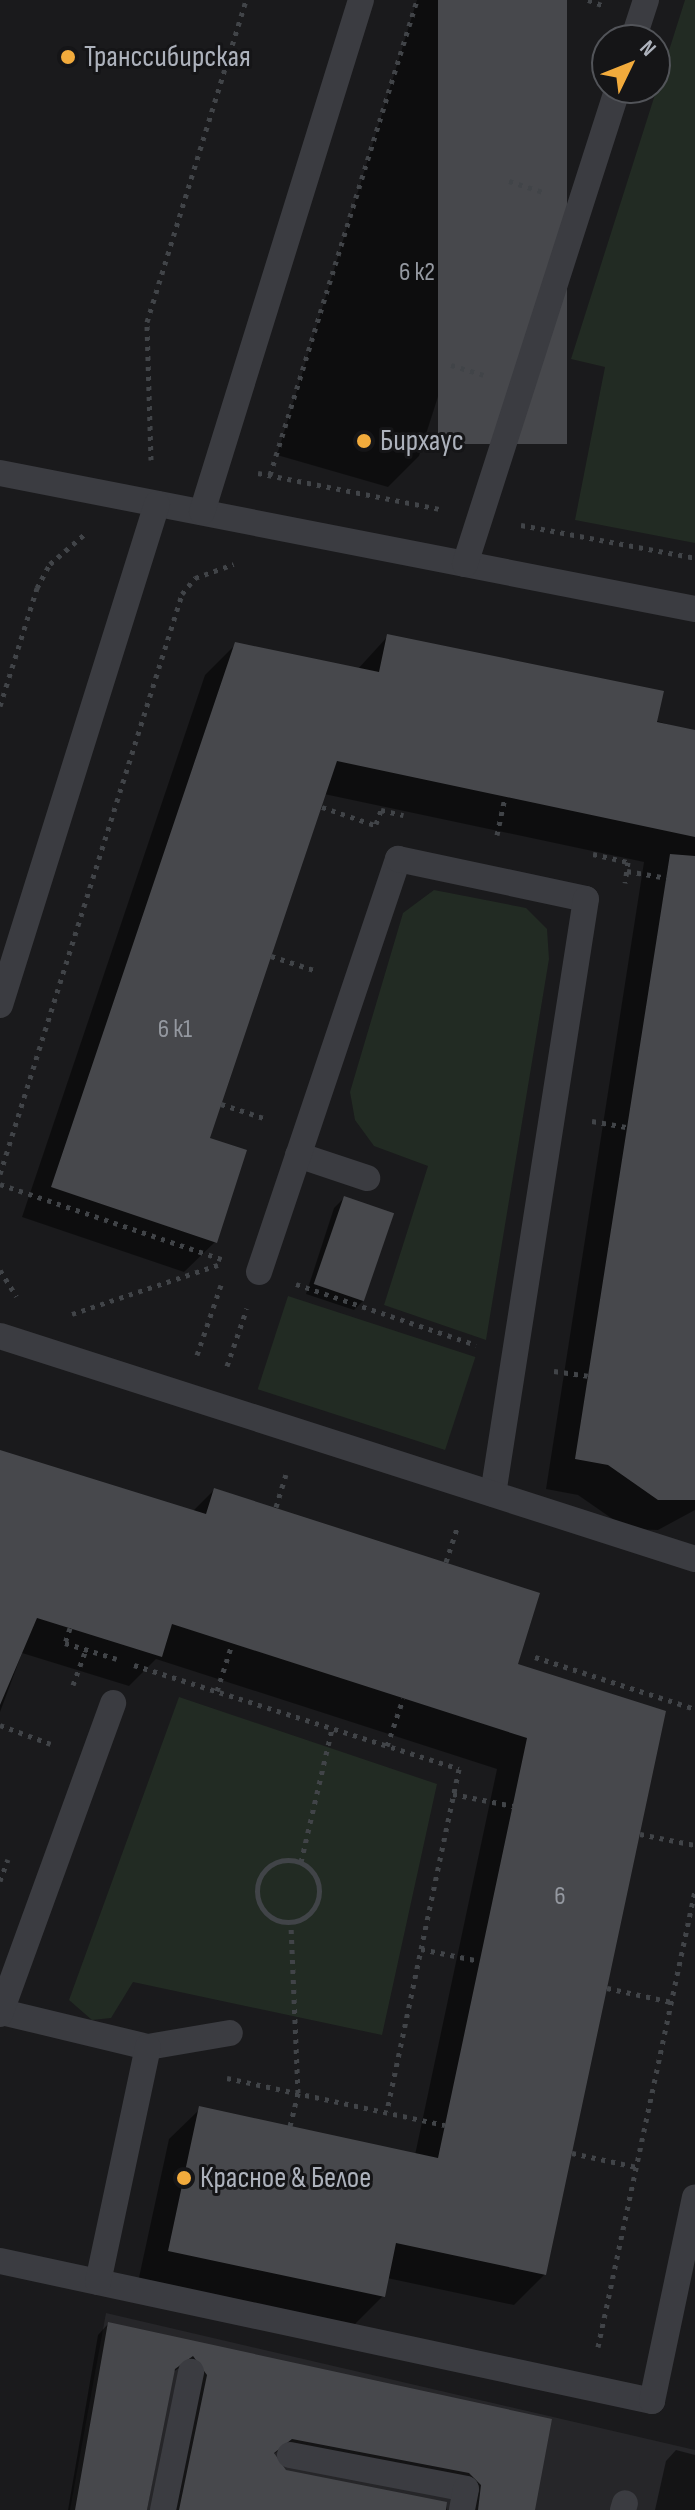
<!DOCTYPE html>
<meta charset="utf-8">
<style>
body{margin:0}
#map{position:relative;width:695px;height:2510px;overflow:hidden;background:#1a1a1c;font-family:"Sofia Sans Condensed",sans-serif}
div>[style]{position:absolute}
[style*='--x']{left:calc(var(--x)*1px);top:calc(var(--y)*1px);width:calc(var(--w)*1px);rotate:calc(var(--a)*1deg)}
.built>*{inset:0;background:#262629}
.green>*{inset:0;background:#222b23;transform-origin:0 0}
.shadow>*{inset:0;background:#0007}
.building>*{inset:0;background:#47484c;transform-origin:0 0}
.path>*{height:5px;margin-top:-2.5px;transform-origin:0;background:repeating-linear-gradient(90deg,#414448 0 4px,transparent 0 10px)}
.path>.ring{margin:-2.5px;padding:0;box-sizing:content-box;background:none;border:5px solid #414448;border-radius:50%}
.service>*{height:26px;margin:-13px;padding:0 13px;transform-origin:13px;border-radius:13px;background:#3b3c41}
.dots>*{width:22px;height:22px;translate:-50% -50%;box-sizing:border-box;border:4px solid #151517;border-radius:50%}
span{translate:-50% -50%;white-space:nowrap;text-align:center;line-height:1.15;-webkit-text-stroke:6px #151517;paint-order:stroke}
.number-label{font-size:26px;color:#9498a0}
.number-label span{-webkit-text-stroke-width:0}
.poi-label{font-size:30px;color:#adb2bc}
.left{translate:0 -50%;text-align:left}
.north{position:absolute;left:591px;top:24px;width:80px;height:80px;box-sizing:border-box;background:#151517;border:2px solid #525459;border-radius:50%;rotate:47deg;font-size:22px;font-weight:700;line-height:32px;text-align:center;color:#adb2bc}
.north::after{content:'';display:block;margin:auto;width:28px;height:36px;background:#f2ab3c;clip-path:polygon(50% 0,100% 100%,50% 72%,0 100%)}
</style>
<div id="map">
<div class="built">
<i style="clip-path:polygon(106px 2313px,695px 2450px,695px 2510px,70px 2510px)"></i>
</div>
<div class="green">
<i style="clip-path:polygon(685px 0,695px 0,695px 543px,575px 520px,605px 367px,571px 359px)"></i>
<i style="clip-path:polygon(434px 890px,526px 908px,547px 929px,549px 959px,486px 1340px,384px 1305px,428px 1166px,374px 1146px,355px 1120px,350px 1092px,403px 913px)"></i>
<i style="left:288px;top:1296px;width:197px;height:98px;rotate:18deg"></i>
<i style="clip-path:polygon(179px 1697px,437px 1784px,382px 2035px,133px 1982px,111px 2018px,92px 2020px,69px 2000px)"></i>
</div>
<div class="shadow">
<i style="clip-path:polygon(417px 0,565px 0,419px 456px,388px 487px,277px 455px)"></i>
<i style="clip-path:polygon(388px 636px,695px 733px,695px 1510px,658px 1530px,627px 1529px,578px 1495px,546px 1489px,644px 862px,324px 794px,207px 1139px,215px 1242px,184px 1272px,22px 1217px,205px 675px,236px 644px,357px 670px)"></i>
<i style="clip-path:polygon(344px 1198px,364px 1300px,354px 1310px,306px 1294px,334px 1208px)"></i>
<i style="clip-path:polygon(0 1459px,192px 1512px,214px 1490px,516px 1665px,663px 1713px,545px 2274px,514px 2305px,387px 2278px,383px 2296px,352px 2327px,138px 2282px,169px 2139px,200px 2109px,415px 2155px,497px 1769px,156px 1659px,129px 1686px,22px 1653px,0 1712px)"></i>
<i style="clip-path:polygon(108px 2324px,550px 2421px,533px 2510px,469px 2510px,472px 2495px,281px 2449px,274px 2454px,285px 2472px,446px 2503px,447px 2510px,172px 2510px,184px 2365px,173px 2372px,147px 2510px,68px 2510px,98px 2335px)"></i>
<i style="clip-path:polygon(676px 2450px,695px 2455px,695px 2510px,655px 2510px,666px 2461px)"></i>
</div>
<div class="building">
<i style="left:438px;top:0;width:129px;height:444px"></i>
<i style="clip-path:polygon(387px 634px,664px 691px,657px 722px,695px 730px,695px 837px,337px 761px,210px 1138px,247px 1150px,217px 1243px,51px 1187px,235px 642px,379px 672px)"></i>
<i style="clip-path:polygon(670px 854px,695px 856px,695px 1500px,658px 1500px,608px 1465px,575px 1459px)"></i>
<i style="left:344px;top:1196px;width:53px;height:93px;rotate:19deg"></i>
<i style="clip-path:polygon(0 1450px,206px 1514px,214px 1488px,540px 1593px,518px 1664px,666px 1711px,546px 2275px,396px 2243px,385px 2297px,168px 2251px,199px 2106px,438px 2158px,527px 1738px,172px 1624px,162px 1657px,37px 1618px,0 1705px)"></i>
<i style="clip-path:polygon(108px 2322px,552px 2419px,535px 2510px,478px 2510px,481px 2485px,469px 2473px,292px 2439px,274px 2453px,286px 2470px,447px 2502px,446px 2510px,179px 2510px,207px 2375px,193px 2356px,175px 2369px,147px 2510px,75px 2510px)"></i>
</div>
<div class="path">
<i style="--x:588;--y:0;--w:15;--a:20"></i>
<i style="--x:509;--y:181;--w:36;--a:18"></i>
<i style="--x:451;--y:365;--w:34;--a:17"></i>
<i style="--x:151;--y:460;--w:138;--a:-91.7"></i>
<i style="--x:147;--y:322;--w:337;--a:-72.9"></i>
<i style="--x:258;--y:473;--w:186;--a:11.2"></i>
<i style="--x:270;--y:475;--w:497;--a:-72.8"></i>
<i style="--x:521;--y:525;--w:177;--a:10.7"></i>
<i style="--x:0;--y:706;--w:124;--a:-72.6"></i>
<i style="--x:37;--y:588;--w:27;--a:-62"></i>
<i style="--x:50;--y:564;--w:48;--a:-40.7"></i>
<i style="--x:322;--y:807;--w:56;--a:18.8"></i>
<i style="--x:376;--y:824;--w:15;--a:-70"></i>
<i style="--x:381;--y:810;--w:23;--a:13"></i>
<i style="--x:497;--y:835;--w:39;--a:-78"></i>
<i style="--x:593;--y:854;--w:36;--a:13"></i>
<i style="--x:628;--y:862;--w:21;--a:98"></i>
<i style="--x:627;--y:871;--w:41;--a:9.9"></i>
<i style="--x:271;--y:956;--w:48;--a:18.1"></i>
<i style="--x:221;--y:1104;--w:48;--a:18.1"></i>
<i style="--x:592;--y:1121;--w:36;--a:10"></i>
<i style="--x:0;--y:1174;--w:608;--a:-72.58"></i>
<i style="--x:182;--y:594;--w:21;--a:-51"></i>
<i style="--x:195;--y:578;--w:41;--a:-19.7"></i>
<i style="--x:0;--y:1184;--w:234;--a:18.7"></i>
<i style="--x:0;--y:1270;--w:31;--a:58"></i>
<i style="--x:296;--y:1284;--w:190;--a:18.7"></i>
<i style="--x:72;--y:1314;--w:154;--a:-18.6"></i>
<i style="--x:197;--y:1355;--w:74;--a:-71.1"></i>
<i style="--x:227;--y:1366;--w:61;--a:-71"></i>
<i style="--x:554;--y:1371;--w:34;--a:8"></i>
<i style="--x:276;--y:1507;--w:34;--a:-73"></i>
<i style="--x:446;--y:1562;--w:35;--a:-72"></i>
<i style="--x:70;--y:1628;--w:16;--a:108"></i>
<i style="--x:65;--y:1643;--w:54;--a:17.1"></i>
<i style="--x:535;--y:1657;--w:168;--a:18"></i>
<i style="--x:134;--y:1665;--w:341;--a:17.7"></i>
<i style="--x:459;--y:1769;--w:350;--a:101.9"></i>
<i style="--x:73;--y:1685;--w:38;--a:-70"></i>
<i style="--x:217;--y:1691;--w:49;--a:-72.3"></i>
<i style="--x:0;--y:1725;--w:54;--a:20.4"></i>
<i style="--x:387;--y:1746;--w:50;--a:-71.2"></i>
<i style="--x:453;--y:1794;--w:61;--a:11.3"></i>
<i style="--x:640;--y:1834;--w:56;--a:11.3"></i>
<i class="ring" style="left:257px;top:1860px;width:57px;height:57px"></i>
<i style="--x:301;--y:1862;--w:137;--a:-76.9"></i>
<i style="--x:0;--y:1881;--w:23;--a:-70"></i>
<i style="--x:421;--y:1949;--w:60;--a:11.5"></i>
<i style="--x:607;--y:1988;--w:66;--a:12.3"></i>
<i style="--x:227;--y:2078;--w:223;--a:12.2"></i>
<i style="--x:290;--y:2126;--w:34;--a:-76"></i>
<i style="--x:298;--y:2093;--w:170;--a:-92.4"></i>
<i style="--x:572;--y:2153;--w:66;--a:12.3"></i>
<i style="--x:598;--y:2347;--w:468;--a:-78"></i>
</div>
<div class="service">
<i style="--x:633;--y:40;--w:42;--a:-72"></i>
<i style="--x:0;--y:473;--w:708;--a:11.07"></i>
<i style="--x:202;--y:512;--w:536;--a:-72.75"></i>
<i style="--x:465;--y:564;--w:500;--a:-72.2"></i>
<i style="--x:0;--y:1005;--w:525;--a:-72.6"></i>
<i style="--x:298;--y:1155;--w:73;--a:18.4"></i>
<i style="--x:259;--y:1272;--w:436;--a:-71.4"></i>
<i style="--x:398;--y:859;--w:192;--a:12"></i>
<i style="--x:586;--y:899;--w:602;--a:98.88"></i>
<i style="--x:0;--y:1336;--w:730;--a:17.79"></i>
<i style="--x:2;--y:2012;--w:150;--a:13.5"></i>
<i style="--x:148;--y:2047;--w:83;--a:-9.7"></i>
<i style="--x:0;--y:2014;--w:331;--a:-70"></i>
<i style="--x:0;--y:2261;--w:667;--a:12.12"></i>
<i style="--x:652;--y:2401;--w:208;--a:-78.1"></i>
<i style="--x:98;--y:2282;--w:240;--a:-78"></i>
<i style="--x:290;--y:2455;--w:179;--a:10.9"></i>
<i style="--x:466;--y:2489;--w:21;--a:101"></i>
<i style="--x:163;--y:2510;--w:141;--a:-78.5"></i>
<i style="--x:623;--y:2510;--w:7;--a:-74"></i>
</div>
<div class="dots">
<i style="left:68px;top:57px;background:#f2ab3c"></i>
<i style="left:364px;top:441px;background:#f2ab3c"></i>
<i style="left:184px;top:2178px;background:#f2ab3c"></i>
</div>
<div class="number-label">
<span style="left:417px;top:273px">6 к2</span>
<span style="left:175px;top:1030px">6 к1</span>
<span style="left:560px;top:1897px">6</span>
</div>
<div class="poi-label">
<span class="left" style="left:84px;top:57px">Транссибирская</span>
<span class="left" style="left:380px;top:441px">Бирхаус</span>
<span class="left" style="left:200px;top:2178px">Красное &amp; Белое</span>
</div>
<div class="north">N</div>
</div>
